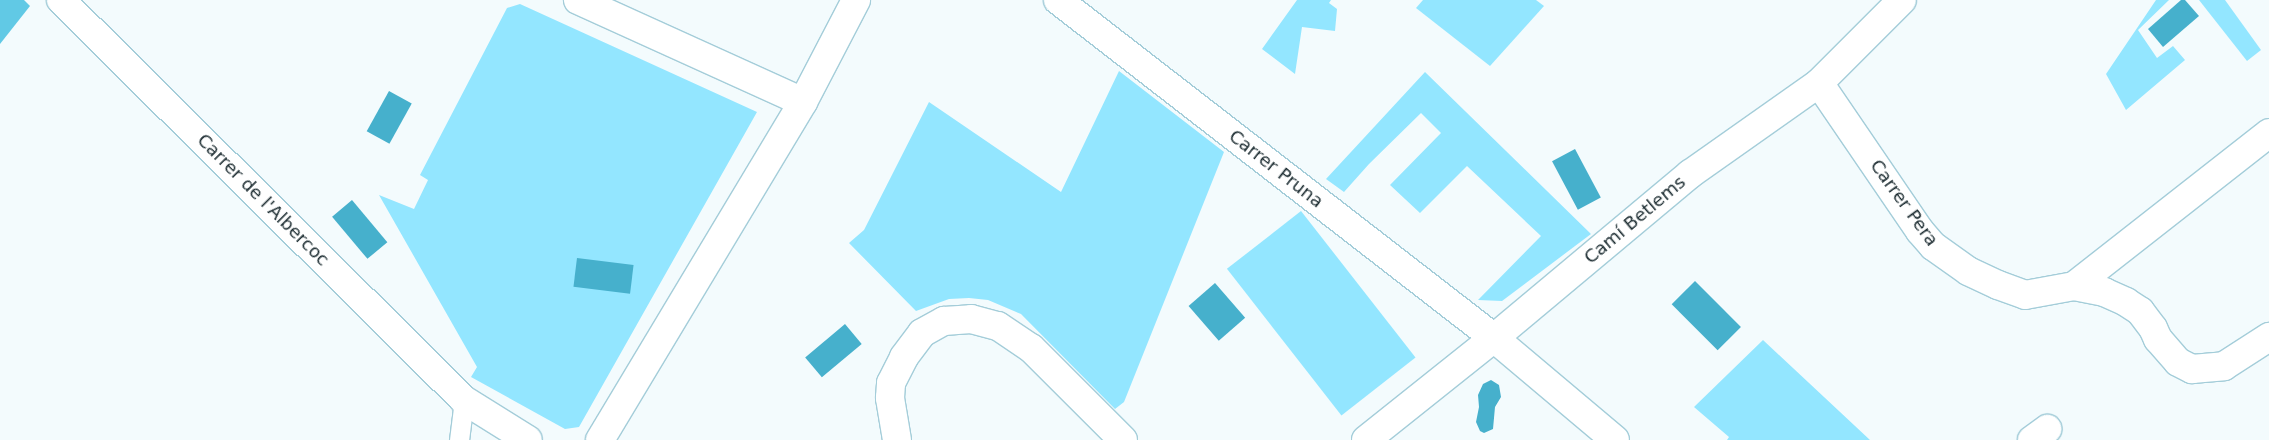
<!DOCTYPE html>
<meta charset="utf-8">
<style>
body{margin:0}
#map{position:relative;width:2269px;height:440px;overflow:hidden;background:#f3fbfd;font-family:"DejaVu Sans",sans-serif}
div>[style]{position:absolute}
[style*='--x']{left:calc(var(--x)*1px);top:calc(var(--y)*1px);width:calc(var(--w)*1px);rotate:calc(var(--a)*1deg)}
.green>*{inset:0;background:#93e6ff;transform-origin:0 0}
.forest>*{inset:0;background:#61c9e5}
.water>*{inset:0;background:#46b0cc;transform-origin:0 0}
.roads{filter:drop-shadow(1px 0 #a4cdd9) drop-shadow(-1px 0 #a4cdd9) drop-shadow(0 1px #a4cdd9) drop-shadow(0 -1px #a4cdd9)}
.lane>*{height:19px;margin:-9.5px;padding:0 9.5px;transform-origin:9.5px;border-radius:9.5px;background:#fff}
.street>*{height:28px;margin:-14px;padding:0 14px;transform-origin:14px;border-radius:14px;background:#fff}
span{translate:-50% -50%;white-space:nowrap;text-align:center;line-height:1.15;-webkit-text-stroke:4.5px #fff;paint-order:stroke}
.street-label{font-size:18px;color:#1a2a2f}
</style>
<div id="map">
<div class="green">
<i style="clip-path:polygon(1297px 0,1331px 0,1329px 3px,1337px 9px,1335px 31px,1302px 27px,1295px 74px,1262px 49px)"></i>
<i style="clip-path:polygon(1423px 0,1536px 0,1544px 6px,1490px 66px,1416px 8px)"></i>
<i style="clip-path:polygon(2156px 0,2169px 0,2138px 30px,2157px 58px,2173px 46px,2185px 60px,2126px 110px,2106px 74px)"></i>
<i style="clip-path:polygon(2199px 0,2225px 0,2261px 50px,2247px 61px)"></i>
<i style="clip-path:polygon(520px 4px,757px 112px,579px 427px,565px 429px,471px 377px,477px 367px,379px 195px,414px 209px,428px 180px,420px 175px,507px 8px)"></i>
<i style="clip-path:polygon(1119px 71px,1224px 152px,1124px 402px,1115px 409px,1021px 314px,988px 300px,969px 298px,949px 299px,916px 311px,849px 243px,864px 230px,929px 102px,1061px 192px)"></i>
<i style="clip-path:polygon(1425px 72px,1591px 234px,1502px 301px,1478px 300px,1541px 236px,1467px 166px,1420px 213px,1390px 185px,1441px 133px,1421px 113px,1369px 164px,1344px 192px,1326px 179px)"></i>
<i style="left:1301px;top:211px;width:186px;height:94px;rotate:52deg"></i>
<i style="clip-path:polygon(1763px 340px,1870px 440px,1727px 440px,1729px 437px,1694px 407px)"></i>
</div>
<div class="forest">
<i style="clip-path:polygon(0 0,24px 0,30px 6px,0 44px)"></i>
</div>
<div class="water">
<i style="clip-path:polygon(2181px 0,2185px 0,2199px 16px,2163px 47px,2148px 29px)"></i>
<i style="left:389px;top:91px;width:26px;height:46px;rotate:29deg"></i>
<i style="left:1575px;top:149px;width:55px;height:26px;rotate:62deg"></i>
<i style="left:352px;top:200px;width:55px;height:26px;rotate:50deg"></i>
<i style="left:577px;top:258px;width:57px;height:29px;rotate:7deg"></i>
<i style="left:1695px;top:281px;width:65px;height:33px;rotate:45deg"></i>
<i style="left:1215px;top:283px;width:46px;height:35px;rotate:49deg"></i>
<i style="left:845px;top:324px;width:26px;height:52px;rotate:50deg"></i>
<i style="clip-path:polygon(1491px 380px,1499px 385px,1501px 397px,1495px 407px,1493px 429px,1484px 433px,1480px 431px,1476px 422px,1479px 407px,1478px 395px,1483px 384px)"></i>
</div>
<div class="roads">
<div class="lane">
<i style="--x:459;--y:440;--w:40;--a:-82.9"></i>
</div>
<div class="street">
<i style="--x:61;--y:0;--w:568;--a:44.79"></i>
<i style="--x:464;--y:400;--w:75;--a:32"></i>
<i style="--x:578;--y:0;--w:247;--a:24.4"></i>
<i style="--x:803;--y:102;--w:115;--a:-62.5"></i>
<i style="--x:1058;--y:0;--w:552;--a:37.78"></i>
<i style="--x:1494;--y:338;--w:158;--a:40.1"></i>
<i style="--x:1819;--y:83;--w:179;--a:55.7"></i>
<i style="--x:1920;--y:231;--w:20;--a:49"></i>
<i style="--x:1933;--y:246;--w:43;--a:35.5"></i>
<i style="--x:1968;--y:271;--w:33;--a:25"></i>
<i style="--x:1998;--y:285;--w:29;--a:20"></i>
<i style="--x:2025;--y:295;--w:50;--a:-10.4"></i>
<i style="--x:2074;--y:286;--w:31;--a:11"></i>
<i style="--x:2104;--y:292;--w:24;--a:24"></i>
<i style="--x:2126;--y:302;--w:17;--a:33"></i>
<i style="--x:2140;--y:311;--w:21;--a:53"></i>
<i style="--x:2153;--y:328;--w:12;--a:66"></i>
<i style="--x:2158;--y:339;--w:30;--a:49"></i>
<i style="--x:2178;--y:362;--w:16;--a:27"></i>
<i style="--x:2192;--y:369;--w:32;--a:-5"></i>
<i style="--x:2224;--y:366;--w:54;--a:-32.8"></i>
<i style="--x:2074;--y:286;--w:248;--a:-38.1"></i>
<i style="--x:600;--y:440;--w:394;--a:-59"></i>
<i style="--x:897;--y:440;--w:43;--a:-99.5"></i>
<i style="--x:890;--y:398;--w:15;--a:-86"></i>
<i style="--x:891;--y:383;--w:29;--a:-63"></i>
<i style="--x:904;--y:357;--w:30;--a:-53"></i>
<i style="--x:922;--y:333;--w:25;--a:-29"></i>
<i style="--x:944;--y:321;--w:27;--a:-4"></i>
<i style="--x:971;--y:319;--w:28;--a:15"></i>
<i style="--x:998;--y:326;--w:40;--a:34"></i>
<i style="--x:1031;--y:348;--w:130;--a:45"></i>
<i style="--x:1366;--y:440;--w:164;--a:-38.6"></i>
<i style="--x:1494;--y:338;--w:256;--a:-39.9"></i>
<i style="--x:1690;--y:174;--w:158;--a:-35.2"></i>
<i style="--x:1819;--y:83;--w:117;--a:-45"></i>
<i style="--x:2032;--y:440;--w:19;--a:-36"></i>
</div>
</div>
<div class="street-label">
<span style="left:1276px;top:169px;rotate:38deg">Carrer Pruna</span>
<span style="left:263px;top:200px;rotate:45deg">Carrer de l'Albercoc</span>
<span style="left:1904px;top:203px;rotate:54deg">Carrer Pera</span>
<span style="left:1635px;top:220px;rotate:-40deg">Camí Betlems</span>
</div>
</div>
